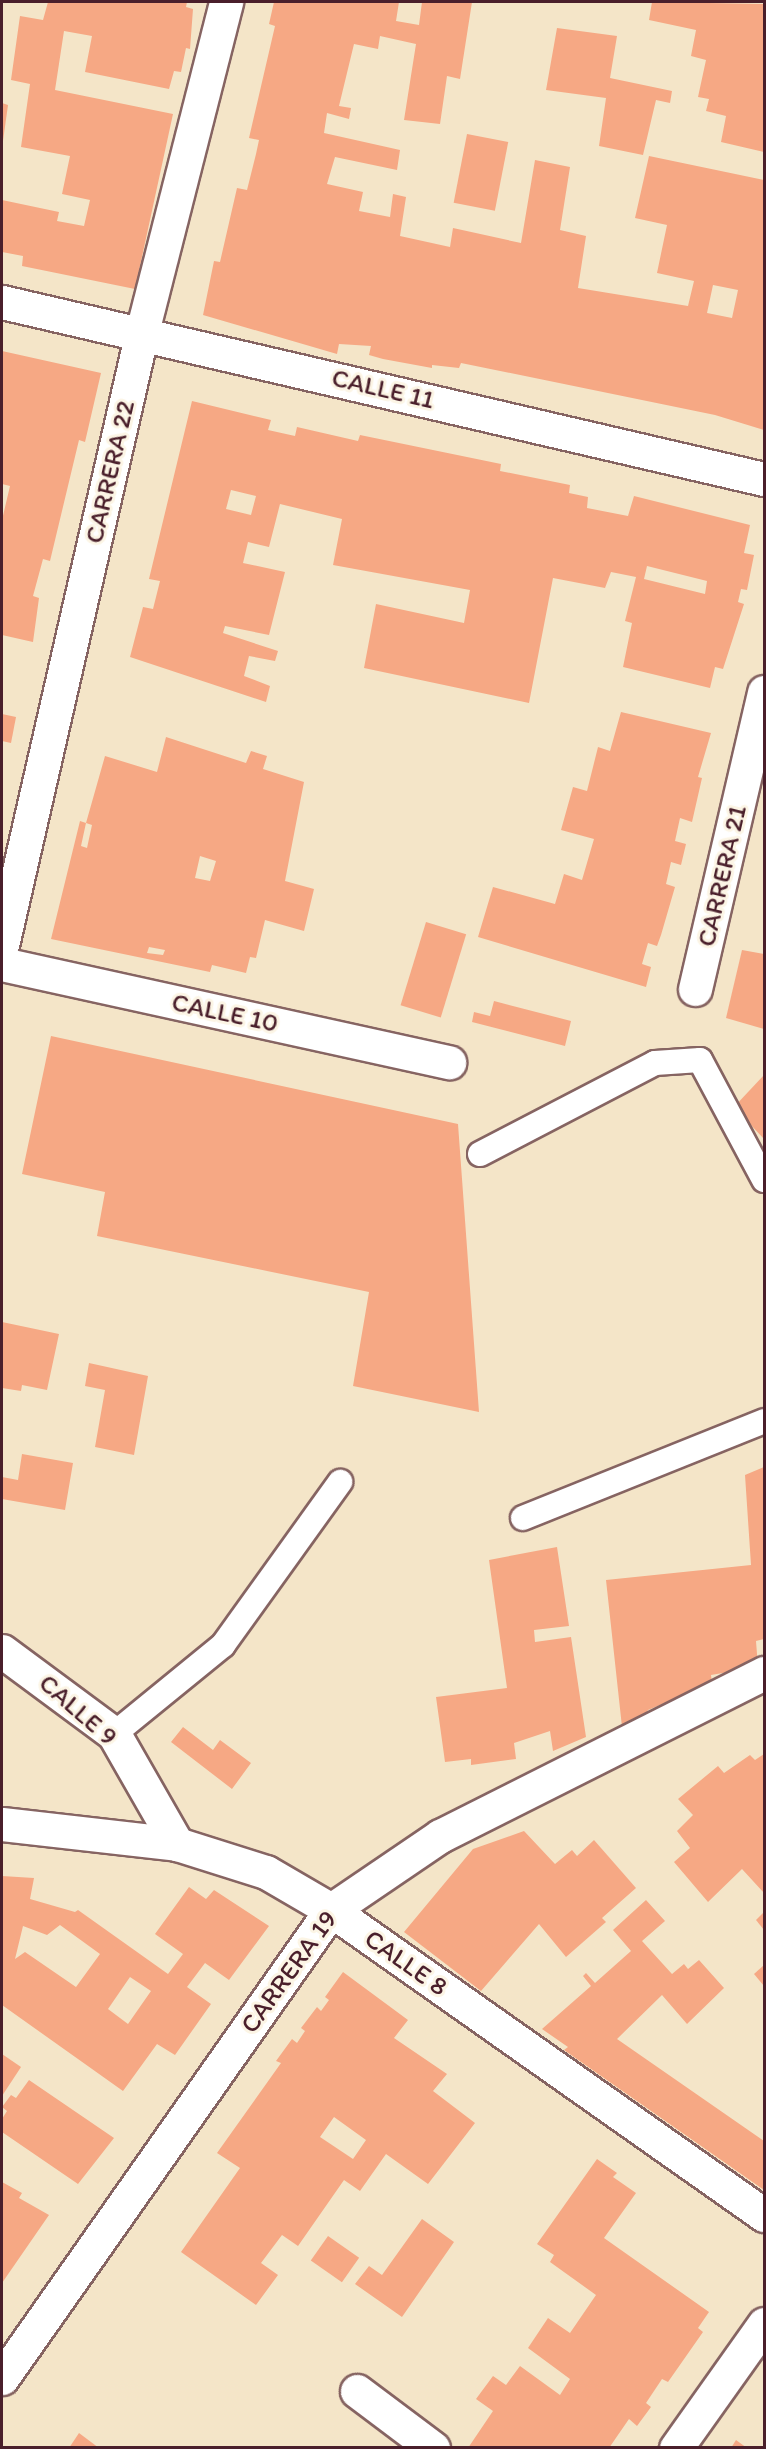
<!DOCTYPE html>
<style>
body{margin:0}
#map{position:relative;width:766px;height:2449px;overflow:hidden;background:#f4e5c8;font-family:Itim,sans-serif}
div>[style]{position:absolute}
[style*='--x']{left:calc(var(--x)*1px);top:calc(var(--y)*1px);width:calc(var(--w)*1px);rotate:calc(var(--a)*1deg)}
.building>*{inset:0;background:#f6a884;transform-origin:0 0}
.roads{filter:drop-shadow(2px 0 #866462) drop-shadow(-2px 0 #866462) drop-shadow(0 2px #866462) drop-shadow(0 -2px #866462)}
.service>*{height:24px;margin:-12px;padding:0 12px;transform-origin:12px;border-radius:12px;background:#fff}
.minor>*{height:33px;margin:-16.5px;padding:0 16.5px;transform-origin:16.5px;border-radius:16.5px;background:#fff}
.tertiary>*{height:33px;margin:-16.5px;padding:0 16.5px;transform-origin:16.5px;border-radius:16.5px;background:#fff}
span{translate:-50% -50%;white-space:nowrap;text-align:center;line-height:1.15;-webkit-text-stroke:6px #fcf5e5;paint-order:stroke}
.street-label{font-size:26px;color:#4a1f2b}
.frame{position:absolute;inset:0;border:3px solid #4a1f2b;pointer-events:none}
</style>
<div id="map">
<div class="building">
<i style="clip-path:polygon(48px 2px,187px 2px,186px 7px,193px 9px,190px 49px,186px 48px,181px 72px,174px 71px,169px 89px,85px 72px,92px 36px,64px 31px,55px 90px,173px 114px,135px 289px,22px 266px,23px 256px,2px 252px,2px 200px,59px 212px,57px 221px,84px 226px,90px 200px,62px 194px,70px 156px,21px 147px,30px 84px,11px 80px,20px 16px,43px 20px)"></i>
<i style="clip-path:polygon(evenodd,274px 2px,399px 2px,396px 21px,419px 25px,422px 2px,472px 2px,460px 79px,447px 76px,440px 124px,404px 120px,416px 44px,380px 36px,378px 49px,354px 44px,339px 106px,351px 108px,349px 119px,327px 113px,324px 133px,400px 150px,397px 170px,335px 157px,327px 184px,363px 192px,359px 211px,390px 217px,393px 194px,406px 197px,400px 236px,450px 247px,453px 228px,521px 243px,535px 160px,570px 167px,560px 230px,586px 236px,578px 288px,688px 306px,694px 281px,657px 273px,667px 225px,635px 218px,649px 156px,764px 180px,764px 430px,715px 415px,461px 363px,459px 368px,432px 365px,432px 368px,383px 359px,369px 355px,371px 346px,339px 344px,337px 354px,203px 315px,214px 261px,220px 262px,237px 188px,247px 190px,256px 154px,259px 140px,249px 138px,275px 26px,269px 24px,274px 2px,713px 285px,738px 290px,732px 318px,707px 313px,713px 285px)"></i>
<i style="clip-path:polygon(652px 2px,764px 4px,764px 152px,721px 142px,726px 116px,706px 111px,709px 99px,698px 97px,706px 60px,691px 56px,696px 30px,649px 20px)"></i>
<i style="clip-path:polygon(557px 28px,617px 36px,610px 78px,672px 91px,670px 103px,656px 100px,643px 155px,599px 146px,606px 98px,546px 90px)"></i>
<i style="clip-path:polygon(2px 103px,8px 105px,3px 141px,2px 141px)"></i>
<i style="left:467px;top:134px;width:42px;height:70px;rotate:11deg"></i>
<i style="clip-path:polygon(2px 351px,101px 373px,85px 442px,79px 440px,50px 561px,43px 559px,33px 596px,39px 598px,33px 642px,2px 635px,2px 520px,10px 486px,2px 484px)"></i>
<i style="clip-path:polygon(evenodd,192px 401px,271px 420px,268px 430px,295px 436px,297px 427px,358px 441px,360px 435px,501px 464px,500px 471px,570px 485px,569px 493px,588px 497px,587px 508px,628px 516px,634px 496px,750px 525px,744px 553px,754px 555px,747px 590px,741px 589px,738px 602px,744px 604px,723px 669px,715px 667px,710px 688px,623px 667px,632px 623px,625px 621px,636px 577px,611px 572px,605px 588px,553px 578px,529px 703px,364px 668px,376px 604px,464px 623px,470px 590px,333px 565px,342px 519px,280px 504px,269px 547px,248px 542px,243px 563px,285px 572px,269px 635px,225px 626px,223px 633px,278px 651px,275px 661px,249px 656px,244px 676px,270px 686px,266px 702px,130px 657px,143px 607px,153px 609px,160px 581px,149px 579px,192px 401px,231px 490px,256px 496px,251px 515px,226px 509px,231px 490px,192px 401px,647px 566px,707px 581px,705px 594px,644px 579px,647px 566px)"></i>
<i style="clip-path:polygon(621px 712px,711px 733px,698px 777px,702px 778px,692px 822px,680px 818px,675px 841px,686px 844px,681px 865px,671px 862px,666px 884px,675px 887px,661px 935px,657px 946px,648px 943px,642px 964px,651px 967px,646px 987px,478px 937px,493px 887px,555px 904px,564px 874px,582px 880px,594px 839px,561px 830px,573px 787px,587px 791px,598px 747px,610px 751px)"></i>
<i style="clip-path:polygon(2px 714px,16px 717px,11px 743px,2px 741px)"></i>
<i style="clip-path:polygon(evenodd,166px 737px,246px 763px,251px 751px,267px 756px,263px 769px,304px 782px,285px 881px,314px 889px,304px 931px,265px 920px,256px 958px,250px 957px,246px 973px,212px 965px,210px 972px,51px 939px,80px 821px,86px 823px,81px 846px,87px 848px,92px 825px,86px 823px,105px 756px,157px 772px,166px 737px,200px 856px,216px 861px,210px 881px,195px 878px,200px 856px,166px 737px,149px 947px,165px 950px,163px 955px,147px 953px,149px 947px)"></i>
<i style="left:426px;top:922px;width:42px;height:87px;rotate:17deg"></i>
<i style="clip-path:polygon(742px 950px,764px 954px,764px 1029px,726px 1018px)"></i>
<i style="clip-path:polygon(494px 1001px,571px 1021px,565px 1046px,472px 1022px,474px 1012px,490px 1016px)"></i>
<i style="clip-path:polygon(51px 1036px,458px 1124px,479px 1412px,353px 1386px,369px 1292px,97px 1236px,105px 1192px,22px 1174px)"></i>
<i style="clip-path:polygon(764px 1075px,764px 1139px,734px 1107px)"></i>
<i style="clip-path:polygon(2px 1322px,59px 1334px,47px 1390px,22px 1385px,21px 1391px,2px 1388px)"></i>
<i style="clip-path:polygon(89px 1363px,148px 1376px,134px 1455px,95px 1447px,105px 1390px,85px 1386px)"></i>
<i style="clip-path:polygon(22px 1454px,73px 1463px,65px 1510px,2px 1499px,2px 1477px,18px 1480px)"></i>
<i style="clip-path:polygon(764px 1467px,764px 1639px,756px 1641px,758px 1667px,711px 1675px,712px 1683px,648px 1710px,644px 1717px,622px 1727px,606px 1580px,751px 1565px,745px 1475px)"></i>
<i style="clip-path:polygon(557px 1547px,569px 1626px,534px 1630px,535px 1642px,571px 1637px,586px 1737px,553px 1751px,550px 1731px,514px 1743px,516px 1759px,471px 1765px,471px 1759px,445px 1762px,436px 1697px,507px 1688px,489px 1560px)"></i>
<i style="clip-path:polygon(183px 1727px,213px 1750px,220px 1740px,251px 1763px,232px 1789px,171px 1742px)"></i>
<i style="clip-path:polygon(764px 1754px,764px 1893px,742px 1869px,708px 1902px,674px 1862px,690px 1848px,677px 1831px,693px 1815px,678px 1799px,718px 1766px,724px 1773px,750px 1755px,755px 1760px)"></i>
<i style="clip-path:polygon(524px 1831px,555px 1864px,572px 1850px,577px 1856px,594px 1840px,636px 1888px,602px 1918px,606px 1922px,566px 1957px,539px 1924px,481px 1991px,404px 1932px,473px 1849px)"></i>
<i style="clip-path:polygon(evenodd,2px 1876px,34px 1878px,30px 1899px,75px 1912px,78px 1910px,168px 1974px,183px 1954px,155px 1934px,189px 1887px,206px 1899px,214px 1890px,269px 1926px,229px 1980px,205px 1963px,187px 1987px,211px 2004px,175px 2055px,157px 2044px,123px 2091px,2px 2005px,2px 1876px,60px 1925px,100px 1954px,76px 1987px,25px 1952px,15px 1959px,23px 1926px,47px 1935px,60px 1925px,2px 1876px,130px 1977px,151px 1991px,128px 2024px,108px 2009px,130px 1977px)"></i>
<i style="clip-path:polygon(646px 1900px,665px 1921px,642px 1941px,672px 1974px,684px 1964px,688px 1969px,699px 1960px,724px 1988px,687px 2024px,662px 1995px,617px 2039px,764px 2141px,764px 2190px,564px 2050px,568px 2047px,542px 2029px,591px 1986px,583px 1976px,586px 1973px,595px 1983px,631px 1951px,613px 1930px)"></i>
<i style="clip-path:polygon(764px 1912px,764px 1930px,756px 1920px)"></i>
<i style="clip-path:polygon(764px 1965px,764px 1986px,754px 1974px)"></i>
<i style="clip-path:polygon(evenodd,343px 1972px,408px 2020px,394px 2038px,447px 2074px,433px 2091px,475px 2123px,428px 2184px,386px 2154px,360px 2191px,344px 2180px,298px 2246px,282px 2235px,261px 2263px,278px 2275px,256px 2305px,181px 2252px,240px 2168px,217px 2153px,281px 2063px,276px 2061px,292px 2039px,297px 2043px,305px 2031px,301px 2028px,317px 2007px,321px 2011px,329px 2000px,325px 1997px,343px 1972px,334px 2117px,366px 2140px,353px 2159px,320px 2137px,334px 2117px)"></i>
<i style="clip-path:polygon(2px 2054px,21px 2067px,2px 2096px)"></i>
<i style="clip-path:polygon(29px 2080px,114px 2138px,78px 2184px,2px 2132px,2px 2119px,7px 2111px,2px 2107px,11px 2095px,16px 2098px)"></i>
<i style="clip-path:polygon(597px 2159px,617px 2173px,613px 2177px,636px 2193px,604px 2238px,709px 2312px,698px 2328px,703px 2332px,668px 2382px,662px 2379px,646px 2403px,651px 2407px,637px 2426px,629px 2419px,609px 2448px,468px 2448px,493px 2411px,476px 2399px,493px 2376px,506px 2385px,520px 2366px,560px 2395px,570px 2379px,528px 2348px,548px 2318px,570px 2333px,596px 2295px,550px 2262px,554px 2255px,537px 2244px)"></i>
<i style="clip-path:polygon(2px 2182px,22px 2193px,19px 2198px,49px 2215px,2px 2283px)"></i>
<i style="clip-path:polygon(422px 2219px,454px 2242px,402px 2317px,355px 2284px,369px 2266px,382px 2275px)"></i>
<i style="left:328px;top:2236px;width:38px;height:30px;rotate:35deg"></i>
<i style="clip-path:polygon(79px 2433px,99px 2448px,69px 2448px)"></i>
<i style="clip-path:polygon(736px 2440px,747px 2448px,731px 2448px)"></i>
</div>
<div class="roads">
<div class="service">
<i style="--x:480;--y:1154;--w:197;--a:-27.5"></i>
<i style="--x:655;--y:1063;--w:45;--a:-3.8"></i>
<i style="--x:700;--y:1060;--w:136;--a:61.9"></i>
<i style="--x:523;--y:1518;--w:260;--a:-21.9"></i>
<i style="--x:114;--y:1734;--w:141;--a:-39.2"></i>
<i style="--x:223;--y:1645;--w:201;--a:-54.3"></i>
</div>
<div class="minor">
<i style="--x:2;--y:945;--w:629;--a:-77.14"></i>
<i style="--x:142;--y:332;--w:341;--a:-75.7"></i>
<i style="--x:2;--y:964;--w:458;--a:12.4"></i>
<i style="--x:695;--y:989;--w:305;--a:-76.9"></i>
<i style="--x:2;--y:1651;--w:139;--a:36.5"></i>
<i style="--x:114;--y:1734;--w:127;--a:60.2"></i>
<i style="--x:2;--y:1824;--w:176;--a:6.5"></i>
<i style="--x:177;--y:1844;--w:93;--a:17.5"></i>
<i style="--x:266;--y:1872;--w:75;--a:30.3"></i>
<i style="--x:331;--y:1910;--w:530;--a:35.16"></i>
<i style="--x:2;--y:2378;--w:572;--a:-54.89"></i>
<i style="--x:331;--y:1910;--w:132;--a:-34.2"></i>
<i style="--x:440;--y:1836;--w:363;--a:-26.7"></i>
<i style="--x:357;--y:2391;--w:95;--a:36.9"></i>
</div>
<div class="tertiary">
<i style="--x:2;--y:302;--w:782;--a:13.08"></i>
<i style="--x:676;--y:2448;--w:152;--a:-54.6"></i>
</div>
</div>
<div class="street-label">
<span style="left:383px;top:389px;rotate:13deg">CALLE 11</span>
<span style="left:110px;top:472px;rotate:-77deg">CARRERA 22</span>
<span style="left:722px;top:876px;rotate:-77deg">CARRERA 21</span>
<span style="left:225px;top:1013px;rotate:12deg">CALLE 10</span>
<span style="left:78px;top:1710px;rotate:41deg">CALLE 9</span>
<span style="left:406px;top:1963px;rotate:35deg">CALLE 8</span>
<span style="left:289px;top:1972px;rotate:-54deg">CARRERA 19</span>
</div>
<div class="frame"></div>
</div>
